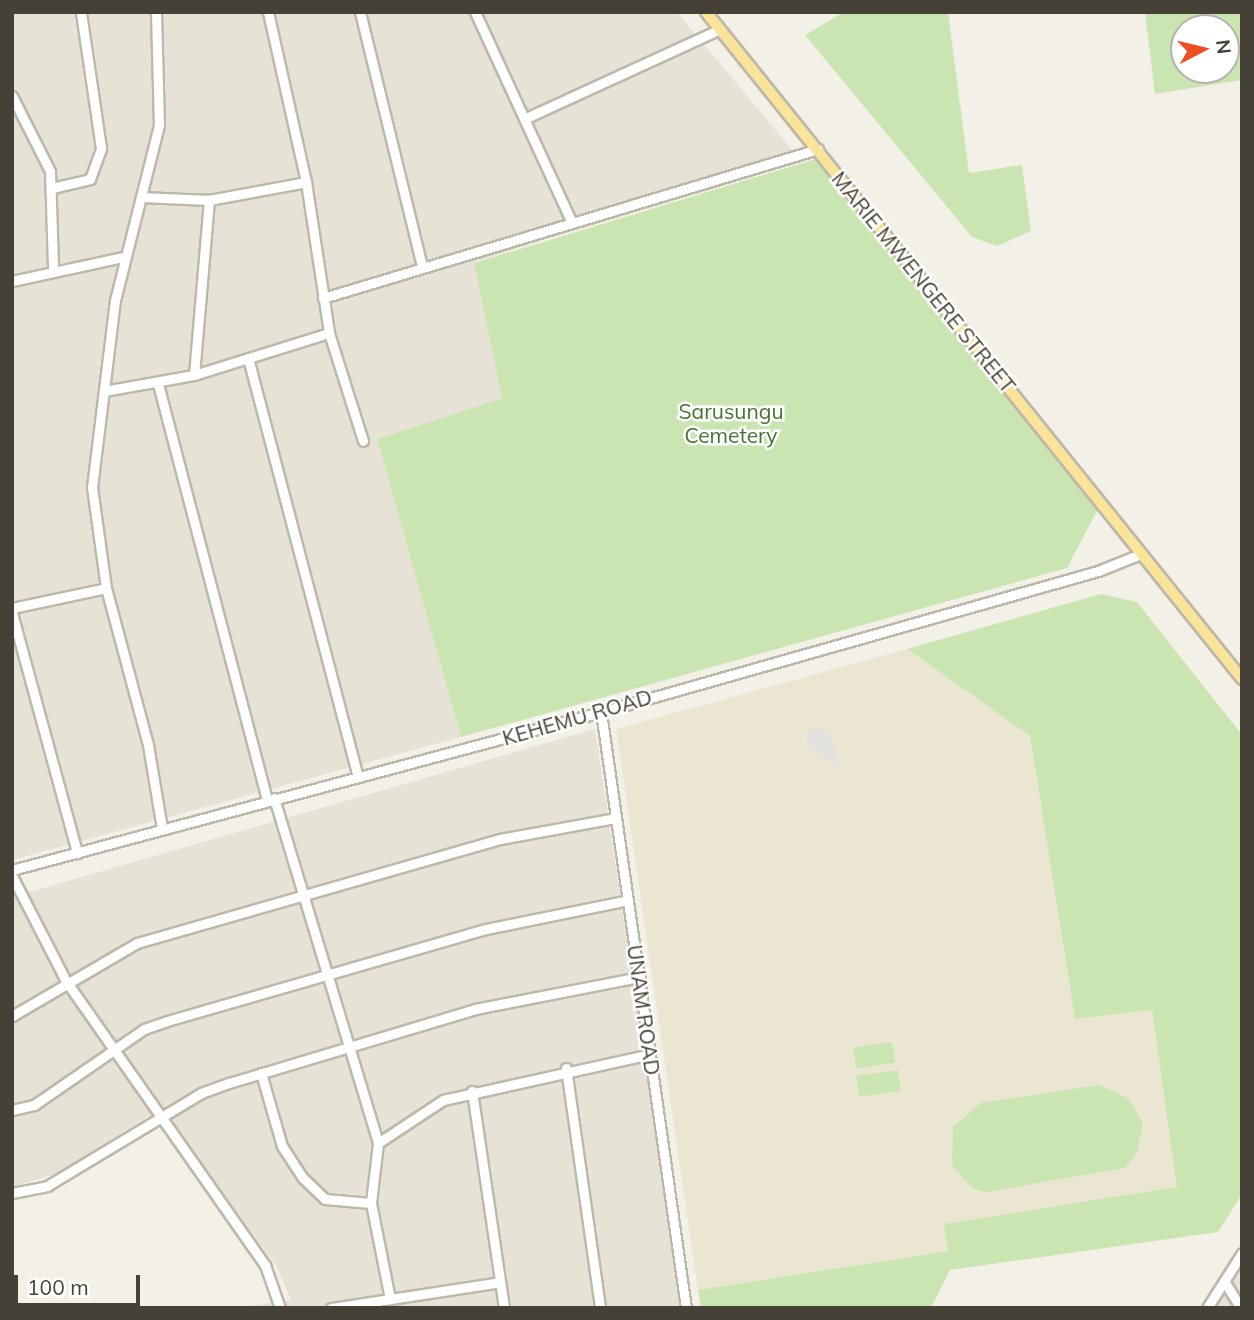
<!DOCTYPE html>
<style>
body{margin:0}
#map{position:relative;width:1254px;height:1320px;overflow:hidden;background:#f3f0e7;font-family:Mulish,sans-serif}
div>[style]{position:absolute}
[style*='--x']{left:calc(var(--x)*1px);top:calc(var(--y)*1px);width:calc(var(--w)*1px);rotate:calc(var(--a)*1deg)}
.residential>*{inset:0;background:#e6e2d6}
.education>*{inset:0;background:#ebe6d2}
.green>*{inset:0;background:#cbe5b2;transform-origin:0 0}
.parking>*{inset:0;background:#e4e2df}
.roads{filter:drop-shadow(2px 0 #beb8aa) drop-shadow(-2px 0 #beb8aa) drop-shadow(0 2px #beb8aa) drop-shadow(0 -2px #beb8aa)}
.minor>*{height:9px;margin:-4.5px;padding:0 4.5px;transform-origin:4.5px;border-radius:4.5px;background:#fff}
.major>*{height:10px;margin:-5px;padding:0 5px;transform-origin:5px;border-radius:5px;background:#f9e49a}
span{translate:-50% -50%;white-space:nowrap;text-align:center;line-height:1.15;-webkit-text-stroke:5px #fff;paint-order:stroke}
.street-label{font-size:21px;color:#464136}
.park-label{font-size:21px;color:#43742d}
.frame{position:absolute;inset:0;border:14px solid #464136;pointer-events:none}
.north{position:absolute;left:1170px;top:14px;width:70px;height:70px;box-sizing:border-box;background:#fff;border:2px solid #b5b3af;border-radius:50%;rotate:83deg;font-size:19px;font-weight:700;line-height:28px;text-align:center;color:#464136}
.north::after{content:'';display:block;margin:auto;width:24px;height:32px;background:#ef4e22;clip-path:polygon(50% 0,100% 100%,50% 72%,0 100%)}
.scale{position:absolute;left:14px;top:1275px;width:126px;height:32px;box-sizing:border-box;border:4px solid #464136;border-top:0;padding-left:9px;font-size:21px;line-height:24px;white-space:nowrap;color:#464136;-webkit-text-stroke:5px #fff;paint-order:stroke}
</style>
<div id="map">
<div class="residential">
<i style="clip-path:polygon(12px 12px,677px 12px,798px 157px,475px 262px,502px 398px,377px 439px,461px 737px,12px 860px)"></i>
<i style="clip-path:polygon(595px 729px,682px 1308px,234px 1308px,291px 1300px,277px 1267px,161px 1108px,56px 1174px,12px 1187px,12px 897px)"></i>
<i style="clip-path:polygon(1242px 1261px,1242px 1308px,1214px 1308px)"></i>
</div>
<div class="education">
<i style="clip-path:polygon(907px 649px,1030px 736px,1075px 1019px,1152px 1010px,1178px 1188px,945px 1224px,948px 1251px,698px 1290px,616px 729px)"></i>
</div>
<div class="green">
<i style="clip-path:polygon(844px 12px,948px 12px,969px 173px,1022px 165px,1031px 231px,997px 246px,972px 237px,805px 35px)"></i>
<i style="clip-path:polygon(evenodd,1145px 12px,1242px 12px,1242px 80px,1155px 94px,1145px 12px,1184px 28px,1226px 28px,1226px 70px,1184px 70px,1184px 28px)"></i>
<i style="clip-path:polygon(816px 159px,1098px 509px,1067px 568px,461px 737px,377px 439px,502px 398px,474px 263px)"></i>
<i style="clip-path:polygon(1101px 594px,1137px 602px,1242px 735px,1242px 1194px,1218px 1232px,950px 1270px,931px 1308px,701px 1308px,698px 1290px,948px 1251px,944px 1224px,1177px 1187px,1152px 1010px,1075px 1019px,1030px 736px,907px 649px)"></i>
<i style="left:892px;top:1042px;width:21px;height:39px;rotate:82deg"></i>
<i style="left:898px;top:1070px;width:21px;height:42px;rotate:82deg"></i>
<i style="clip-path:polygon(1099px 1085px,1128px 1098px,1143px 1123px,1137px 1153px,1125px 1168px,986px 1192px,972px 1188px,952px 1165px,953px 1127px,981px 1103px)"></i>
</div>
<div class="parking">
<i style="clip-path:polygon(820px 727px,832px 737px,840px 770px,806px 745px,810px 728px)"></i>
</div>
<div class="roads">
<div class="minor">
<i style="--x:156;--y:12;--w:113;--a:88.5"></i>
<i style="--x:159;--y:125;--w:180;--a:104.1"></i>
<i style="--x:115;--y:300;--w:188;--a:97"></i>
<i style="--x:92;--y:487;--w:102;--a:82.1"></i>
<i style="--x:106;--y:588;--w:163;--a:75"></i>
<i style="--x:148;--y:745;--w:85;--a:80.5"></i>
<i style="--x:268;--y:12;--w:174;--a:77.4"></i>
<i style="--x:306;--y:182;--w:153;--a:81.3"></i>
<i style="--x:329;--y:333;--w:113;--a:72.5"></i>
<i style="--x:360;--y:12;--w:261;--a:76.3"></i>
<i style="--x:475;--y:12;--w:232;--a:65.3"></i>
<i style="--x:12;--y:96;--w:84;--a:63.1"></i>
<i style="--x:50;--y:171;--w:98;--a:88.2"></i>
<i style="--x:526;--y:118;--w:213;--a:-24.6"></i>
<i style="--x:52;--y:188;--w:39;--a:-13"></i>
<i style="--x:90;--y:179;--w:33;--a:-70"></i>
<i style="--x:101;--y:148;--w:137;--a:-98.4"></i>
<i style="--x:141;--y:197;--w:68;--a:2.5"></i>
<i style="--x:209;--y:200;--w:99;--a:-10.5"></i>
<i style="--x:12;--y:281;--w:114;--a:-12.2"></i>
<i style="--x:323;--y:298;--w:517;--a:-16.75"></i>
<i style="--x:248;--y:358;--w:430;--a:75.3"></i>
<i style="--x:194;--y:375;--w:176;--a:-85.1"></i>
<i style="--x:158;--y:384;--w:430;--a:75.3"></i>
<i style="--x:104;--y:391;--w:91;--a:-10.1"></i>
<i style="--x:194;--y:375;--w:141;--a:-17.3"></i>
<i style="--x:12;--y:608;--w:96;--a:-12"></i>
<i style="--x:12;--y:613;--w:249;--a:74.8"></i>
<i style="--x:601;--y:712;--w:602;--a:81.88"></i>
<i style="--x:274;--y:798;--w:360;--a:73.2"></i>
<i style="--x:378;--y:1143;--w:60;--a:96.7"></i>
<i style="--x:371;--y:1203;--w:98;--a:78.8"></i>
<i style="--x:12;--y:870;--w:610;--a:-15.02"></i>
<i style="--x:601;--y:712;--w:517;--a:-15.84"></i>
<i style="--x:1098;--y:571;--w:43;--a:-21.8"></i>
<i style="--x:12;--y:876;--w:118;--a:62.8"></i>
<i style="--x:66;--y:981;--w:347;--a:55"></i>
<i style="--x:265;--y:1265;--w:46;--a:70.8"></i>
<i style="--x:12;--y:1016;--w:145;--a:-30.3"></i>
<i style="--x:137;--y:943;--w:378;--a:-16"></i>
<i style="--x:500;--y:839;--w:118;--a:-10.3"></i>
<i style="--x:566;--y:1068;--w:242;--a:81.9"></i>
<i style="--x:261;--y:1073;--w:76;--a:74"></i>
<i style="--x:282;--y:1146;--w:38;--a:57"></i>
<i style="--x:303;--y:1178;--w:30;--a:44"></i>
<i style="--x:325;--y:1199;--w:46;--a:5"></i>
<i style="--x:472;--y:1091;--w:219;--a:81.6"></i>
<i style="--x:12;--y:1110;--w:23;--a:-13"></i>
<i style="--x:34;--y:1105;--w:134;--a:-34.6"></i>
<i style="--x:144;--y:1029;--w:24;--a:-19"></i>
<i style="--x:167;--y:1021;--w:332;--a:-16.1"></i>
<i style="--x:486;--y:929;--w:145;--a:-11.5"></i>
<i style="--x:378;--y:1143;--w:78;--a:-33.5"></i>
<i style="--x:443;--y:1100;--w:212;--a:-12.5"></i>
<i style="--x:12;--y:1193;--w:36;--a:-11"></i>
<i style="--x:47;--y:1186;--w:180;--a:-31.1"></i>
<i style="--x:201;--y:1093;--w:30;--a:-20"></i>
<i style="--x:229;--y:1083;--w:257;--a:-16.7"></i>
<i style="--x:475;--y:1009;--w:168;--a:-11"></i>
<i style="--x:1224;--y:1281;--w:32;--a:58"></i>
<i style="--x:331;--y:1308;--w:171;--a:-8.7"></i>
<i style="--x:1207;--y:1308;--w:65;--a:-57.5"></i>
</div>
<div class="major">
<i style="--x:706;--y:12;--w:856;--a:51.21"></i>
</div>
</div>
<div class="street-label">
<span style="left:924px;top:282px;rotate:51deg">MARIE MWENGERE STREET</span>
<span style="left:577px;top:717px;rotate:-16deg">KEHEMU ROAD</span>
<span style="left:644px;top:1010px;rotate:82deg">UNAM ROAD</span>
</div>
<div class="park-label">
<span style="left:731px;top:423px">Sarusungu<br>Cemetery</span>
</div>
<div class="frame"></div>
<div class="north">N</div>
<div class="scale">100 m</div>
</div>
